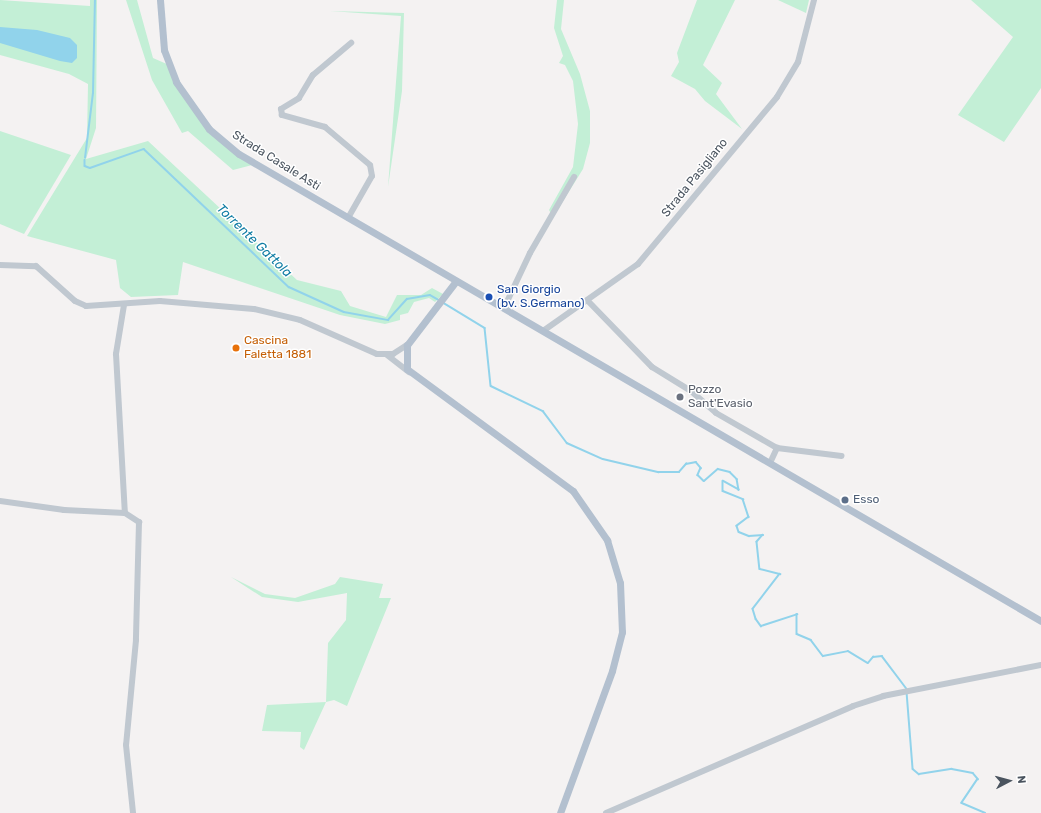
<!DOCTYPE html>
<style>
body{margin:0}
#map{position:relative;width:1041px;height:813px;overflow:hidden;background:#f4f2f2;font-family:Rubik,sans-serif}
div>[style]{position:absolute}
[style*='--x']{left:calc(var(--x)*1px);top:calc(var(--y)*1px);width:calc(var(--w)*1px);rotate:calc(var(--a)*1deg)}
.green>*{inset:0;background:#c3efd6}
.water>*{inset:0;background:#91d3eb}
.stream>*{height:1.5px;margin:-0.75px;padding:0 0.75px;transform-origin:0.75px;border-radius:0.75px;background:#91d3eb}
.minor>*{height:6px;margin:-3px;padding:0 3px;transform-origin:3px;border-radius:3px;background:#c0c8d0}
.major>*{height:7px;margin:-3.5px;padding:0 3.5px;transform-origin:3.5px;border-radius:3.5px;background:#b3c0cf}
.dots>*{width:11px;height:11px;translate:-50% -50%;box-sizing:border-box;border:2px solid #fff;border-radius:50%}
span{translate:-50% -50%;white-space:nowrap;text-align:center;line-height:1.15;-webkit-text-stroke:3px #fff;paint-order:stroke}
.street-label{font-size:12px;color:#4a545f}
.transit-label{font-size:12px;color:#164399}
.left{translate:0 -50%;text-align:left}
.food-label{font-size:12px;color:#c56008}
.worship-label{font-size:12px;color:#5b616d}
.service-label{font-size:12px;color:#4e5e75}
.water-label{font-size:13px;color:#107da4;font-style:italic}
.north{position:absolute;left:989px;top:761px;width:40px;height:40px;-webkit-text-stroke:3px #fff;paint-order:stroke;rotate:84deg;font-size:11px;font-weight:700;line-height:16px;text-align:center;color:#4a545f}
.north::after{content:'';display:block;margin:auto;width:14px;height:18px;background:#4a545f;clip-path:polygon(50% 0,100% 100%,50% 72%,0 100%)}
</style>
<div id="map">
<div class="green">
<i style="clip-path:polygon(0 0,90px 6px,90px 0,97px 0,96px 128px,86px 159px,148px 141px,297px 280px,341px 291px,350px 306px,386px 317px,397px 295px,421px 295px,432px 288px,443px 294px,435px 302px,429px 298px,414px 302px,408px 313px,400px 315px,400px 320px,385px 324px,340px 315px,183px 262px,178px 295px,131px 297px,120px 288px,116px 260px,27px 236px,87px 138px,88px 84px,69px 74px,0 55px)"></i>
<i style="clip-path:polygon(126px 0,137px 0,153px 58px,169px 65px,209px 129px,256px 164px,233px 170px,188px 131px,182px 133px,152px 80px)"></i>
<i style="clip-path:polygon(557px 0,564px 0,561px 29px,580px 74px,590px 111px,590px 143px,583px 169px,553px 217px,549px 210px,573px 167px,578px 124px,573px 81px,565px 65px,559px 63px,563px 56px,554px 28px)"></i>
<i style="clip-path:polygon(697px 0,735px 0,703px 65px,722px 83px,716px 94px,742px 129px,705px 101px,695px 89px,671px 76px,679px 62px,677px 53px)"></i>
<i style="clip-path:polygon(778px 0,809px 0,806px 13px)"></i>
<i style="clip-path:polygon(971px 0,1041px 0,1041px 88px,1004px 142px,958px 115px,1013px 37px)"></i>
<i style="clip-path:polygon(330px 11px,404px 13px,402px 91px,388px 187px,401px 16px)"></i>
<i style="clip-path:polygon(0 131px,71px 155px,24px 234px,0 224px)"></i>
<i style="clip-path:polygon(231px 577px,265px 594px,295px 598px,335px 584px,340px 577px,383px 584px,379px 598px,391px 598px,347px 706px,334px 700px,326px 702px,304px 750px,300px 747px,301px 732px,262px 731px,267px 705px,326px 702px,328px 643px,346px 620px,347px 593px,298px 602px,262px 597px)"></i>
</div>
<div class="water">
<i style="clip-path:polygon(0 27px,37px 30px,70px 38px,77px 45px,77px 58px,72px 63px,60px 61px,0 43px)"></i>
</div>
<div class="stream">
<i style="--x:85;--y:158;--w:65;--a:-83"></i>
<i style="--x:93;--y:93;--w:93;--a:-88.8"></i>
<i style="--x:85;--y:160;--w:6;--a:90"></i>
<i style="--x:85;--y:166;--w:5;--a:22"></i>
<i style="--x:90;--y:168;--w:57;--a:-19.4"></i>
<i style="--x:144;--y:149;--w:200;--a:43.6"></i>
<i style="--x:289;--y:287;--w:60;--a:24.4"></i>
<i style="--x:344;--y:312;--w:45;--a:10.3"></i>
<i style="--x:388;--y:320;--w:28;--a:-48"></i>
<i style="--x:407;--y:299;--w:23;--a:-10"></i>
<i style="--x:430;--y:295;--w:10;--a:29"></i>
<i style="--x:442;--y:302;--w:50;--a:31.2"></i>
<i style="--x:485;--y:328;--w:58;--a:84.1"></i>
<i style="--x:491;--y:386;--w:58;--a:25.7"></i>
<i style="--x:543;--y:411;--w:40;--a:53"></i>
<i style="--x:567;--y:443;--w:39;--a:24"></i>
<i style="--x:603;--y:459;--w:57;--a:13.3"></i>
<i style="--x:658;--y:472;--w:21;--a:0"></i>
<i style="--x:679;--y:472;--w:11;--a:-49"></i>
<i style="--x:686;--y:464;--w:10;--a:-11"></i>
<i style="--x:696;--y:462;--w:8;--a:50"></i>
<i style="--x:701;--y:468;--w:8;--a:113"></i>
<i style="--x:698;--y:475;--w:8;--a:45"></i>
<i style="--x:704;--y:481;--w:18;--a:-41"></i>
<i style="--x:718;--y:469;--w:12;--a:14"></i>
<i style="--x:730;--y:472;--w:10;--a:45"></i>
<i style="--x:737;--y:479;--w:11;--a:80"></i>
<i style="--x:739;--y:490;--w:18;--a:-151"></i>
<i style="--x:723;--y:481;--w:10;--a:90"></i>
<i style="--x:723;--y:491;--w:22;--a:22"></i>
<i style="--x:743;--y:499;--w:19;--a:72"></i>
<i style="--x:749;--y:517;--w:15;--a:143"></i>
<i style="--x:737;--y:526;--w:6;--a:72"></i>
<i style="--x:739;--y:532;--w:11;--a:22"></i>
<i style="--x:749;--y:536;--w:14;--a:-4"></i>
<i style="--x:763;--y:535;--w:9;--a:131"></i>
<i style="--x:757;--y:542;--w:27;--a:84"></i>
<i style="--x:760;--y:569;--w:21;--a:14"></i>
<i style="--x:780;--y:574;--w:44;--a:127.6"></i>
<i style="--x:753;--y:609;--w:10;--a:73"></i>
<i style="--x:756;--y:619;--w:9;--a:54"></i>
<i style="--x:761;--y:626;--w:38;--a:-18"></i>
<i style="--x:797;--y:614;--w:20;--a:90"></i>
<i style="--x:797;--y:634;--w:15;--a:23"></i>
<i style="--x:811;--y:640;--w:20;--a:53"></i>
<i style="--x:823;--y:656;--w:25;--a:-11"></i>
<i style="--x:848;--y:651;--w:23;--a:31"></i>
<i style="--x:868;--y:663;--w:8;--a:-50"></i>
<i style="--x:873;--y:657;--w:9;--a:-6"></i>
<i style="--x:882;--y:656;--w:41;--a:52.9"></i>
<i style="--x:907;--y:692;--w:77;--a:85.5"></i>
<i style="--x:913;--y:769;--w:8;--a:40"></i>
<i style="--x:919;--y:774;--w:33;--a:-9"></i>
<i style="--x:952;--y:769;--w:21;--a:11"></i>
<i style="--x:973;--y:773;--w:8;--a:50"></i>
<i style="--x:978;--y:779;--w:29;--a:124"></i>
<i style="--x:962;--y:803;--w:25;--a:23"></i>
</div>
<div class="minor">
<i style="--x:348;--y:218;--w:48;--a:-60.3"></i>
<i style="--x:372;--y:176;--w:11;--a:-100"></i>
<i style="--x:370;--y:165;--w:59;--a:-139.8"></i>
<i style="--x:325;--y:127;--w:45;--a:-164.4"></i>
<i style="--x:282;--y:115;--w:6;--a:-99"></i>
<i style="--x:281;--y:109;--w:21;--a:-31"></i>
<i style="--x:299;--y:98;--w:27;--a:-59"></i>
<i style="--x:313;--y:75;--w:50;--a:-40.1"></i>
<i style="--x:0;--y:265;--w:36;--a:2"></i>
<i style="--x:36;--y:266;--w:52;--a:41.9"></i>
<i style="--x:75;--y:301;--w:12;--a:24"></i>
<i style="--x:86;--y:306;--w:74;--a:-3.9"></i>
<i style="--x:160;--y:301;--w:94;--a:4.9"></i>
<i style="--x:254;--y:309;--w:47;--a:13.4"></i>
<i style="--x:300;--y:320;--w:84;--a:23.8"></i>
<i style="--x:377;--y:354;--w:16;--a:0"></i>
<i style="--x:393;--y:354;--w:17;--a:-33"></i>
<i style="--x:588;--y:301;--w:92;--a:45.9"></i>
<i style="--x:652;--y:367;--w:46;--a:31.6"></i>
<i style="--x:691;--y:391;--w:33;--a:41"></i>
<i style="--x:716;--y:413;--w:70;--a:29.8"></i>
<i style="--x:777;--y:448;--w:65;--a:7"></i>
<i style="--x:124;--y:305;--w:50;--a:99.3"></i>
<i style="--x:116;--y:354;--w:159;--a:86.8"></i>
<i style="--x:504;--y:308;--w:61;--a:-64.7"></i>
<i style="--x:530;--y:253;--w:88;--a:-59.9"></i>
<i style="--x:543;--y:331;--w:116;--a:-35.2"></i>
<i style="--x:638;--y:264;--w:217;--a:-50.2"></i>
<i style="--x:777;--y:97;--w:41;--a:-59"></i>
<i style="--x:798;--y:62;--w:64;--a:-75.5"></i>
<i style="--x:387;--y:355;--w:28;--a:38"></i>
<i style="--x:770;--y:463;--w:17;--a:-65"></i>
<i style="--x:0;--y:501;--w:65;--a:8"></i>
<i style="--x:64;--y:510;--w:61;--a:2.8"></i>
<i style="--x:125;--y:513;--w:17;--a:33"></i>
<i style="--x:139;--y:522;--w:118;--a:91.5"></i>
<i style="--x:136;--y:640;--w:105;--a:95.4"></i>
<i style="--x:126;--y:745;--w:68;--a:84.1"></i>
<i style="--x:606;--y:813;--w:269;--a:-23.4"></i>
<i style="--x:853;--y:706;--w:32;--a:-18"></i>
<i style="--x:883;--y:696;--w:161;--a:-11.1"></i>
</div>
<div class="major">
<i style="--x:160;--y:0;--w:50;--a:85.4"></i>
<i style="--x:164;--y:50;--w:34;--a:69"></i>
<i style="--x:176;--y:82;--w:57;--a:54.9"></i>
<i style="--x:209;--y:129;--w:39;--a:40"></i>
<i style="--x:239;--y:154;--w:928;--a:30.21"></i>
<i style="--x:456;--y:281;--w:81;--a:127.4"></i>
<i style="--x:407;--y:345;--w:24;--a:90"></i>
<i style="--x:407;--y:369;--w:206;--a:36.3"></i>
<i style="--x:573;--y:491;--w:60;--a:55.2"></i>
<i style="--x:607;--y:540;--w:45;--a:73.2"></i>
<i style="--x:620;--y:583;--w:49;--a:87.7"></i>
<i style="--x:622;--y:632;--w:40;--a:104.4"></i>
<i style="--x:612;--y:671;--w:151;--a:110.1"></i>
</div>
<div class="dots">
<i style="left:489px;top:297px;background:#1a4fb4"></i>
<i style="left:236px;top:348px;background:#e8710a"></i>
<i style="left:680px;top:397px;background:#6b7280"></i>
<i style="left:845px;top:500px;background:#5c6f8a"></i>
</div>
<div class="street-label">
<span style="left:276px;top:161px;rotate:32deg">Strada Casale Asti</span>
<span style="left:695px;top:178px;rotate:-51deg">Strada Pasigliano</span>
</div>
<div class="transit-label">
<span class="left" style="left:497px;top:297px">San Giorgio<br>(bv. S.Germano)</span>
</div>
<div class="food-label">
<span class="left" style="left:244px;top:348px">Cascina<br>Faletta 1881</span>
</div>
<div class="worship-label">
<span class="left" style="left:688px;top:397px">Pozzo<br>Sant'Evasio</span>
</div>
<div class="service-label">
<span class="left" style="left:853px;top:500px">Esso</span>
</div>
<div class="water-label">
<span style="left:254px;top:241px;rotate:44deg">Torrente Gattola</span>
</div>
<div class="north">N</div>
</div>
